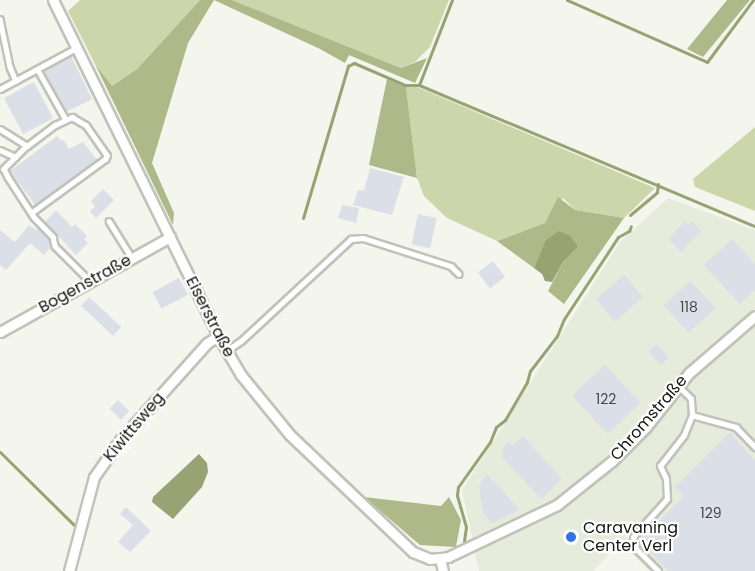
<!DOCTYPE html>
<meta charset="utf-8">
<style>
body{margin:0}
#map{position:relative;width:755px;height:571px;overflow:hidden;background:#f4f6ed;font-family:Poppins,sans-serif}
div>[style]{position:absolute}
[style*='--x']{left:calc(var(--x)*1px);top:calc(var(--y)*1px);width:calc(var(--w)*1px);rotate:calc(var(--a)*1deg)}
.built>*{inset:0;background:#e7ebdb}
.green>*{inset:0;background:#cdd6aa}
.forest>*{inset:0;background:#aeb888}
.water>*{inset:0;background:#98a273}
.stream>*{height:3px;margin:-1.5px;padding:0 1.5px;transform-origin:1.5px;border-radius:1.5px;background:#98a273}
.building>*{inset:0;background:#dbdfe7;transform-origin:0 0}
.roads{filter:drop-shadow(2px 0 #c1c3ba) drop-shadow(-2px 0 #c1c3ba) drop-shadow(0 2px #c1c3ba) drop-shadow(0 -2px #c1c3ba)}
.lane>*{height:4.5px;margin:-2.25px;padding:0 2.25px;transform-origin:2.25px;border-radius:2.25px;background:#fff}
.street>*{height:9px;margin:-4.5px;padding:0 4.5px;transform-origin:4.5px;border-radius:4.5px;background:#fff}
.dots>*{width:16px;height:16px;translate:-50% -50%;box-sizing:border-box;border:3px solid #fff;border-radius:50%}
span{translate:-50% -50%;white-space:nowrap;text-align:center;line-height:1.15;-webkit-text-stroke:4.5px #fff;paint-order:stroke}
.number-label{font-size:14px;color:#464848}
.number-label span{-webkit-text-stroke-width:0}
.street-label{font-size:16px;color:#151613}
.poi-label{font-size:16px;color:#151613}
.left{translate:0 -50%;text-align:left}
</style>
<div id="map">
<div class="built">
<i style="clip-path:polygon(668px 198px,755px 230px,755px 571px,649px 571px,621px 542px,593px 571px,479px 571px,462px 490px,620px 242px)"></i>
</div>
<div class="green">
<i style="clip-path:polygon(80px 0,200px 0,137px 69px,112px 86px,95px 64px,68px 11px)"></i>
<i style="clip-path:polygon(232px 0,449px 0,430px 47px,415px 62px,401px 68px)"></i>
<i style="clip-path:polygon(406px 87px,417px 87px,655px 188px,624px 218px,575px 210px,563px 198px,545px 223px,497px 241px,447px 218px,424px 196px,417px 178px)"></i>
<i style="clip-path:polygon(755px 127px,755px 211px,695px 187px,693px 179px)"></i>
</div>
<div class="forest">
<i style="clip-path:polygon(200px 0,232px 0,401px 68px,427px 58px,415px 83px,349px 55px,345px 63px,320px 49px,214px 0,188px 43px,152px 163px,174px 213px,173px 225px,95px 64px,112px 86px,137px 69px)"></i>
<i style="clip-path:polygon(727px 0,750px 0,703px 57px,687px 49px)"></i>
<i style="clip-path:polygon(387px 79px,406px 87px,417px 178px,369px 165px)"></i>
<i style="clip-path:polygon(558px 197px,575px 210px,624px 218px,564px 304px,548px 291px,563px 262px,578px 247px,545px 241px,534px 268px,497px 241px,545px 223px)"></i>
<i style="clip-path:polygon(364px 497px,441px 506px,449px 497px,461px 520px,456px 547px,420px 545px)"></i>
</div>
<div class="water">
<i style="clip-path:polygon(559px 231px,570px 236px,578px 247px,563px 262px,552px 282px,545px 281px,542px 274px,534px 268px,545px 241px)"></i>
<i style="clip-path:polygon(199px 454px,207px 463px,208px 472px,202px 487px,173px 519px,152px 502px,153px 497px)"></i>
</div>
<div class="stream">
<i style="--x:567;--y:0;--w:153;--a:23.9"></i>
<i style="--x:707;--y:62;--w:77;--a:-53.4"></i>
<i style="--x:419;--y:85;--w:91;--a:-68.8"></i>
<i style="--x:630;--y:215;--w:35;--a:-40"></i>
<i style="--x:657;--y:192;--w:8;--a:-83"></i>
<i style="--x:303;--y:218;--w:159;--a:-73.5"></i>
<i style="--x:348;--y:66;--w:7;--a:-27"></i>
<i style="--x:354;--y:63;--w:56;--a:23.3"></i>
<i style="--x:405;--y:85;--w:14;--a:0"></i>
<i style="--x:419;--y:85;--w:364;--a:22.8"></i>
<i style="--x:0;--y:452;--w:103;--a:44.6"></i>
<i style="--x:464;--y:541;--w:14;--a:-82"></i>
<i style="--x:466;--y:527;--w:33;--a:-106"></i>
<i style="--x:457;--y:495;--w:8;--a:-83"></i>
<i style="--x:458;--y:487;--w:55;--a:-54.6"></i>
<i style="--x:490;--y:442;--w:16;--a:-68"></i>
<i style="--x:496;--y:427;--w:11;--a:-38"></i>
<i style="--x:505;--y:420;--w:44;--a:-59.9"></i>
<i style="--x:527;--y:382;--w:11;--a:-75"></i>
<i style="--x:530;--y:371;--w:44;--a:-52.4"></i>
<i style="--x:557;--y:336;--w:18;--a:-68"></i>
<i style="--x:564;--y:319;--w:98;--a:-56.6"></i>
<i style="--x:618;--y:237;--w:13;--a:-29"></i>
<i style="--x:629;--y:231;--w:5;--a:-68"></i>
</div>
<div class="building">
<i style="left:71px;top:56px;width:48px;height:30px;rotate:64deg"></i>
<i style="left:34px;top:82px;width:41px;height:34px;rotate:62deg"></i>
<i style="clip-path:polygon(57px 136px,62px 141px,64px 140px,69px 149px,83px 142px,97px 160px,35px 205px,10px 171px)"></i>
<i style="clip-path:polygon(370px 168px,404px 177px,392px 215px,353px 205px,358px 190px,364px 191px)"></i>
<i style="clip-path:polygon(103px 189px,114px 200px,96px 218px,90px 212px,95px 206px,91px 201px)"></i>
<i style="clip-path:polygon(342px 205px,359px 208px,356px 223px,338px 218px)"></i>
<i style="clip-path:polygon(56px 210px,72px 227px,75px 224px,87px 236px,84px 239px,88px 243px,76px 255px,45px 222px)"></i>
<i style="left:418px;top:214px;width:19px;height:31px;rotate:12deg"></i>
<i style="clip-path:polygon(685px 221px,688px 225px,692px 221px,701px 231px,681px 252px,669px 239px)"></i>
<i style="clip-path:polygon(29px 225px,36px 230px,38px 228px,49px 239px,51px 247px,44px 255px,30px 243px,6px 270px,0 265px,0 230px,15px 242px)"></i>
<i style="clip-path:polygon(732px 239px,755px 264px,755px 290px,740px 304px,704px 265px)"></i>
<i style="left:493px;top:261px;width:20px;height:19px;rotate:53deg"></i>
<i style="left:624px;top:275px;width:29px;height:37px;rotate:49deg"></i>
<i style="left:179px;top:278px;width:19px;height:30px;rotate:62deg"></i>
<i style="left:690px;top:281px;width:37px;height:36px;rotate:47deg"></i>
<i style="left:89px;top:297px;width:44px;height:12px;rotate:43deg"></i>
<i style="left:657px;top:344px;width:18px;height:11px;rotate:49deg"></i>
<i style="left:605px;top:365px;width:52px;height:45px;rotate:47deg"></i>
<i style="left:118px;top:400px;width:16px;height:12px;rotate:45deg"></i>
<i style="clip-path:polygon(730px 432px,755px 460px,755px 571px,668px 571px,639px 541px,684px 496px,675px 487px)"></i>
<i style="clip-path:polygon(523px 436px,562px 479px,541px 499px,501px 456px,504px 453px,501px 450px,509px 442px,512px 446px)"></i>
<i style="clip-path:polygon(487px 474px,520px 510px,492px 523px,483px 513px,479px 485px)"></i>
<i style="clip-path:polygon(126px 507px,151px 531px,130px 552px,118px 542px,133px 525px,120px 514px)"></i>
</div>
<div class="roads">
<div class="lane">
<i style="--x:0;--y:19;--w:49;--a:78.2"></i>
<i style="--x:10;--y:67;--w:15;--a:67"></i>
<i style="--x:38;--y:70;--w:55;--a:60.6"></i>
<i style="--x:0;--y:89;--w:86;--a:-28.3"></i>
<i style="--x:0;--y:129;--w:32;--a:32"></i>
<i style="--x:27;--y:146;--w:33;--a:135"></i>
<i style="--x:4;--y:169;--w:9;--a:63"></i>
<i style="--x:8;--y:177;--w:48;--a:57"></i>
<i style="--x:34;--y:217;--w:28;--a:46"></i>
<i style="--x:53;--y:237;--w:9;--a:77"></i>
<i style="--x:55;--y:246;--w:49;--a:45"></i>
<i style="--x:27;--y:146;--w:35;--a:-37"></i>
<i style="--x:55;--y:125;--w:19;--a:-25"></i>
<i style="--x:72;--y:117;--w:16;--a:30"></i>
<i style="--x:86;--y:125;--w:37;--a:55"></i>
<i style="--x:107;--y:155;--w:4;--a:104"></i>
<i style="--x:106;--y:159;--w:92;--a:143.9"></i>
<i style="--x:0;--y:150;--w:17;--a:24"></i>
<i style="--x:109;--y:221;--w:44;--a:58.1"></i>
<i style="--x:226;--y:351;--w:18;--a:-34"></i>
<i style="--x:241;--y:341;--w:150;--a:-42.8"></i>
<i style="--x:351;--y:239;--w:12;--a:-5"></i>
<i style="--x:363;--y:238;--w:92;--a:17.7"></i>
<i style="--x:451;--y:266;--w:11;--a:45"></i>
<i style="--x:692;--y:415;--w:46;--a:15.3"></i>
<i style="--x:736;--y:427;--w:28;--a:46"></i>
<i style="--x:658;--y:571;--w:31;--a:-135"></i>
<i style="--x:636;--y:549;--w:12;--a:-104"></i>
<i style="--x:633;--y:537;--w:51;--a:-48.2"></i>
<i style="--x:667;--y:499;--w:20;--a:-93"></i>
<i style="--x:666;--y:479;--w:14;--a:-115"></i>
<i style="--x:660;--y:466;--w:39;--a:-52"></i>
<i style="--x:684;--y:435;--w:22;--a:-68"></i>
<i style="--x:692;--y:415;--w:16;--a:-94"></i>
<i style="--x:691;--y:399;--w:18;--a:-135"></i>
</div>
<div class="street">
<i style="--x:53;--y:0;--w:374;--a:63.8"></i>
<i style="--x:218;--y:336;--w:45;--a:59.5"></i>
<i style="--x:241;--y:375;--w:77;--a:50.8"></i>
<i style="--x:290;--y:435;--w:170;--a:43.6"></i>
<i style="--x:413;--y:552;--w:18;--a:22"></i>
<i style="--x:430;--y:559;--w:18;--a:-6"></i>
<i style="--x:448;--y:557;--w:121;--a:-25.5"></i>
<i style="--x:557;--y:505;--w:70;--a:-38.7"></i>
<i style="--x:612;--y:461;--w:48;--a:-45"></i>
<i style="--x:646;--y:427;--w:69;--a:-51.5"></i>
<i style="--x:689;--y:373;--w:87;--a:-40.8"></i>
<i style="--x:0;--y:332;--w:195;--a:-29.2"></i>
<i style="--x:440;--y:559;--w:12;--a:76"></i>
<i style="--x:69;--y:571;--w:97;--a:-75.1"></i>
<i style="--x:94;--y:477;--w:45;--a:-54.9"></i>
<i style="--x:120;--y:440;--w:130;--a:-48.1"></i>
<i style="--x:207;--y:343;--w:13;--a:-32"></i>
</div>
</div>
<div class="dots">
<i style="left:571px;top:537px;background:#3075e2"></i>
</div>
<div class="number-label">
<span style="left:689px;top:307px">118</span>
<span style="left:606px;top:399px">122</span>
<span style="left:711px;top:513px">129</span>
</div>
<div class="street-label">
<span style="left:85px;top:284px;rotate:-29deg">Bogenstraße</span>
<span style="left:210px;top:317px;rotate:63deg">Eiserstraße</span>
<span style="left:649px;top:418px;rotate:-49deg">Chromstraße</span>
<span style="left:134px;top:427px;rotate:-50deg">Kiwittsweg</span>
</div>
<div class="poi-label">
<span class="left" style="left:583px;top:537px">Caravaning<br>Center Verl</span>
</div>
</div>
